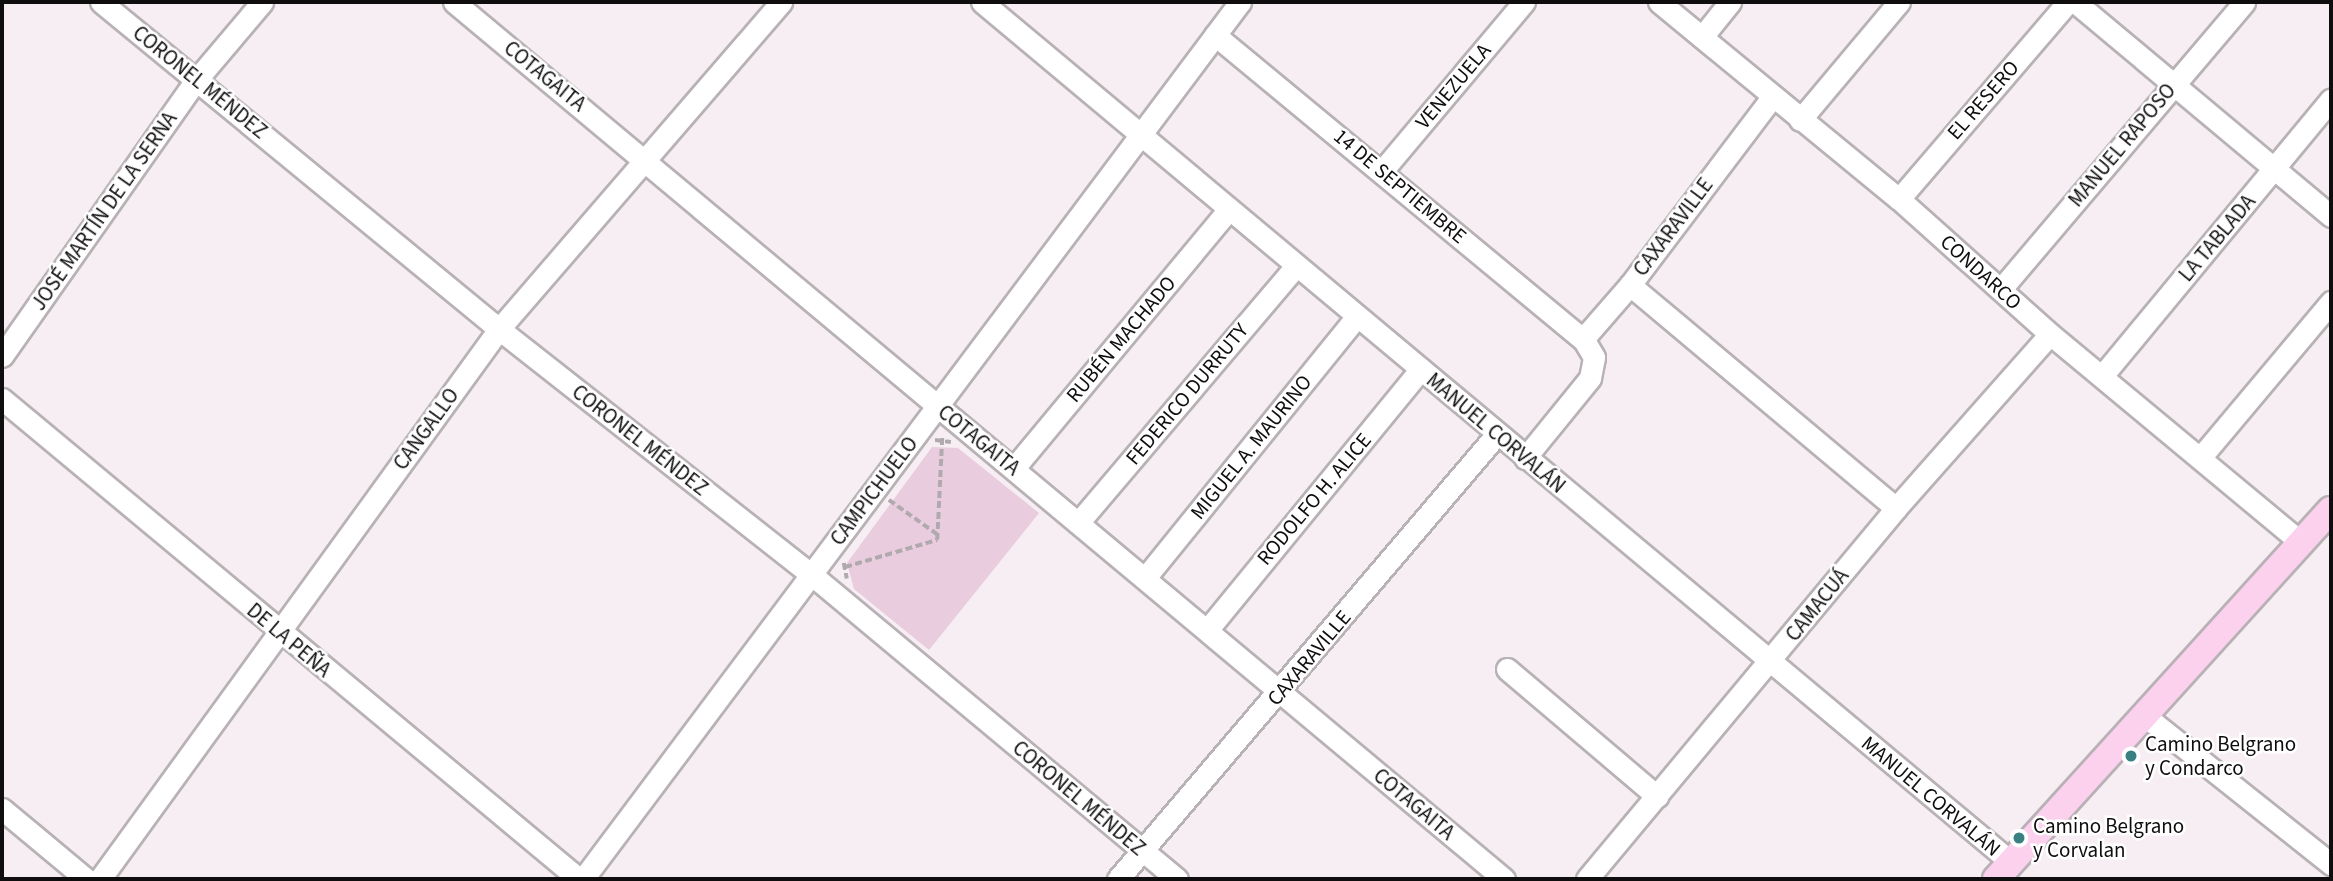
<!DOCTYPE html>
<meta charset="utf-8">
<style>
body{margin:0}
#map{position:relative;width:2333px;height:881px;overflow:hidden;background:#f6eef3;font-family:"Source Sans 3",sans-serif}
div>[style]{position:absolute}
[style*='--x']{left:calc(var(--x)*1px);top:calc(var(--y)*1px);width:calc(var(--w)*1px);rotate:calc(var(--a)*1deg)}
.green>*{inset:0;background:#e9ccde}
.path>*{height:3.5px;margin-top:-1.75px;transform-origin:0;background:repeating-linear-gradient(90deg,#b0aaae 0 7px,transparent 0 10.5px)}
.roads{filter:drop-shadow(2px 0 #b8b1b5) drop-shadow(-2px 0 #b8b1b5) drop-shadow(0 2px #b8b1b5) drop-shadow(0 -2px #b8b1b5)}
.minor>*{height:21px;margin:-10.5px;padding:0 10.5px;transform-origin:10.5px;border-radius:10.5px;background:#fff}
.major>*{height:26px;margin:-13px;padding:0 13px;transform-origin:13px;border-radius:13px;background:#fbd1ed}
.dots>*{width:19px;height:19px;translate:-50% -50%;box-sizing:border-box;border:4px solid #fff;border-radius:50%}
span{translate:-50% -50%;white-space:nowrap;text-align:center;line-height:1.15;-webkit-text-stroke:5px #fff;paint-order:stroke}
.street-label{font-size:21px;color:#0f0d0e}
.poi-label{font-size:21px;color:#0f0d0e}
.left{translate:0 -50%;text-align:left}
.frame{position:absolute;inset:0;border:4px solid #0f0d0e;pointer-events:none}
</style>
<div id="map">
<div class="green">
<i style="clip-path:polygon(932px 447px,958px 448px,1039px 513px,929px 650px,854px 589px,847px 563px)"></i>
</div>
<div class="path">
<i style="--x:935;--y:440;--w:16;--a:7"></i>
<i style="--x:889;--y:500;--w:59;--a:35.3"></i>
<i style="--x:844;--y:563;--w:16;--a:79"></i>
<i style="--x:845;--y:567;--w:96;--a:-16.4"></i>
<i style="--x:937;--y:540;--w:102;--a:-87.2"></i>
</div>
<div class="roads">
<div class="minor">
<i style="--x:101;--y:2;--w:515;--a:39.41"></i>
<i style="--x:499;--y:329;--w:398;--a:38.2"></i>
<i style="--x:812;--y:575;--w:475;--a:39.8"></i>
<i style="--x:454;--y:2;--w:1368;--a:39.87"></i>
<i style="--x:982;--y:2;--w:1341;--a:39.89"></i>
<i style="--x:1659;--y:2;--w:310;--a:39.4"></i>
<i style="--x:1899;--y:199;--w:203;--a:41.8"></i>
<i style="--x:2050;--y:334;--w:327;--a:39.7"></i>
<i style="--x:2075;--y:2;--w:334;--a:39.9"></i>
<i style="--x:1215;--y:35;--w:477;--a:39.6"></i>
<i style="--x:1702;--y:37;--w:45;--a:-51.3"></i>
<i style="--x:1800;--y:120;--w:154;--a:-50"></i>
<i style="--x:1382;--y:171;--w:221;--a:-50"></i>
<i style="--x:1899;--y:199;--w:260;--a:-49.4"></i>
<i style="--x:1630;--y:285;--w:347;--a:40"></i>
<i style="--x:2001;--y:289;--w:376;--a:-49.7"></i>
<i style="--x:2;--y:356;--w:339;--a:-54.9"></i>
<i style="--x:197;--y:79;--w:101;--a:-49.8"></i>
<i style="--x:2102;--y:376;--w:359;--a:-50.4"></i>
<i style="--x:2;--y:399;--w:751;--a:39.76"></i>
<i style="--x:1525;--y:458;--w:103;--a:-50.9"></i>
<i style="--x:1590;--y:378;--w:21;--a:-79"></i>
<i style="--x:1594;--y:357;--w:21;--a:-121"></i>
<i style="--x:1583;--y:339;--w:72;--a:-49"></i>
<i style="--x:1630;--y:285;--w:236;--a:-52.9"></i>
<i style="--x:2200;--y:458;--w:204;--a:-50"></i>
<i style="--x:1014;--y:468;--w:335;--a:-50.3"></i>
<i style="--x:1078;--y:523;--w:337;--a:-49.7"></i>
<i style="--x:1145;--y:578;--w:337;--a:-51"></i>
<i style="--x:1208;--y:629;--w:336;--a:-50.7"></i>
<i style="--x:1507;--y:669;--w:197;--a:40.3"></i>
<i style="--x:2145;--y:716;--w:238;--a:38.5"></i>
<i style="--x:2;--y:809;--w:109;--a:39.8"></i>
<i style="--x:100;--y:879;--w:679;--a:-54.04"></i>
<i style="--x:499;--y:329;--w:432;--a:-49.2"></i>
<i style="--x:583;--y:879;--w:1096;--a:-53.16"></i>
<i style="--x:1118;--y:879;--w:585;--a:-49.58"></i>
<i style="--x:1587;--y:879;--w:483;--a:-50.2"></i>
<i style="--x:1896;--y:508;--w:232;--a:-48.5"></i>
</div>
<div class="major">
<i style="--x:1996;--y:879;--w:498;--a:-47.8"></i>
</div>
</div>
<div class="dots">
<i style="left:2131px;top:756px;background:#388081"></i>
<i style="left:2019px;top:838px;background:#388081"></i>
</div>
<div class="street-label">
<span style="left:545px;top:76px;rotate:39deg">COTAGAITA</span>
<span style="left:200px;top:82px;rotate:39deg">CORONEL MÉNDEZ</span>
<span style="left:1453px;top:86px;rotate:-50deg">VENEZUELA</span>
<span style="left:1983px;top:100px;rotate:-49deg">EL RESERO</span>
<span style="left:2122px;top:145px;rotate:-50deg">MANUEL RAPOSO</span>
<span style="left:1400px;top:186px;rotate:40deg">14 DE SEPTIEMBRE</span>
<span style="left:104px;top:211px;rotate:-55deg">JOSÉ MARTÍN DE LA SERNA</span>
<span style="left:1673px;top:227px;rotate:-53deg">CAXARAVILLE</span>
<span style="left:2217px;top:238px;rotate:-50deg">LA TABLADA</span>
<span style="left:1981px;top:272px;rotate:42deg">CONDARCO</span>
<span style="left:1121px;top:339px;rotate:-50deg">RUBÉN MACHADO</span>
<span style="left:1187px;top:394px;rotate:-50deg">FEDERICO DURRUTY</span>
<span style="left:426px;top:429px;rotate:-54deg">CANGALLO</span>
<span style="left:1496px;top:433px;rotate:40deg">MANUEL CORVALÁN</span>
<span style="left:640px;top:440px;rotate:38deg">CORONEL MÉNDEZ</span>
<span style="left:979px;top:440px;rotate:39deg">COTAGAITA</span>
<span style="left:1251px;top:447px;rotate:-51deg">MIGUEL A. MAURINO</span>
<span style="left:874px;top:491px;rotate:-53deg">CAMPICHUELO</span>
<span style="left:1314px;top:499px;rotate:-50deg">RODOLFO H. ALICE</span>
<span style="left:1817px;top:605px;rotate:-51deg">CAMACUÁ</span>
<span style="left:289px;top:640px;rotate:40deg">DE LA PEÑA</span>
<span style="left:1309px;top:658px;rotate:-50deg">CAXARAVILLE</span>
<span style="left:1931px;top:796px;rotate:40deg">MANUEL CORVALÁN</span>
<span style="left:1079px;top:798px;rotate:40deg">CORONEL MÉNDEZ</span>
<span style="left:1414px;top:804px;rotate:40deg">COTAGAITA</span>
</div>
<div class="poi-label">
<span class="left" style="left:2145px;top:756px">Camino Belgrano<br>y Condarco</span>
<span class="left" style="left:2033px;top:838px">Camino Belgrano<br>y Corvalan</span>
</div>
<div class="frame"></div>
</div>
